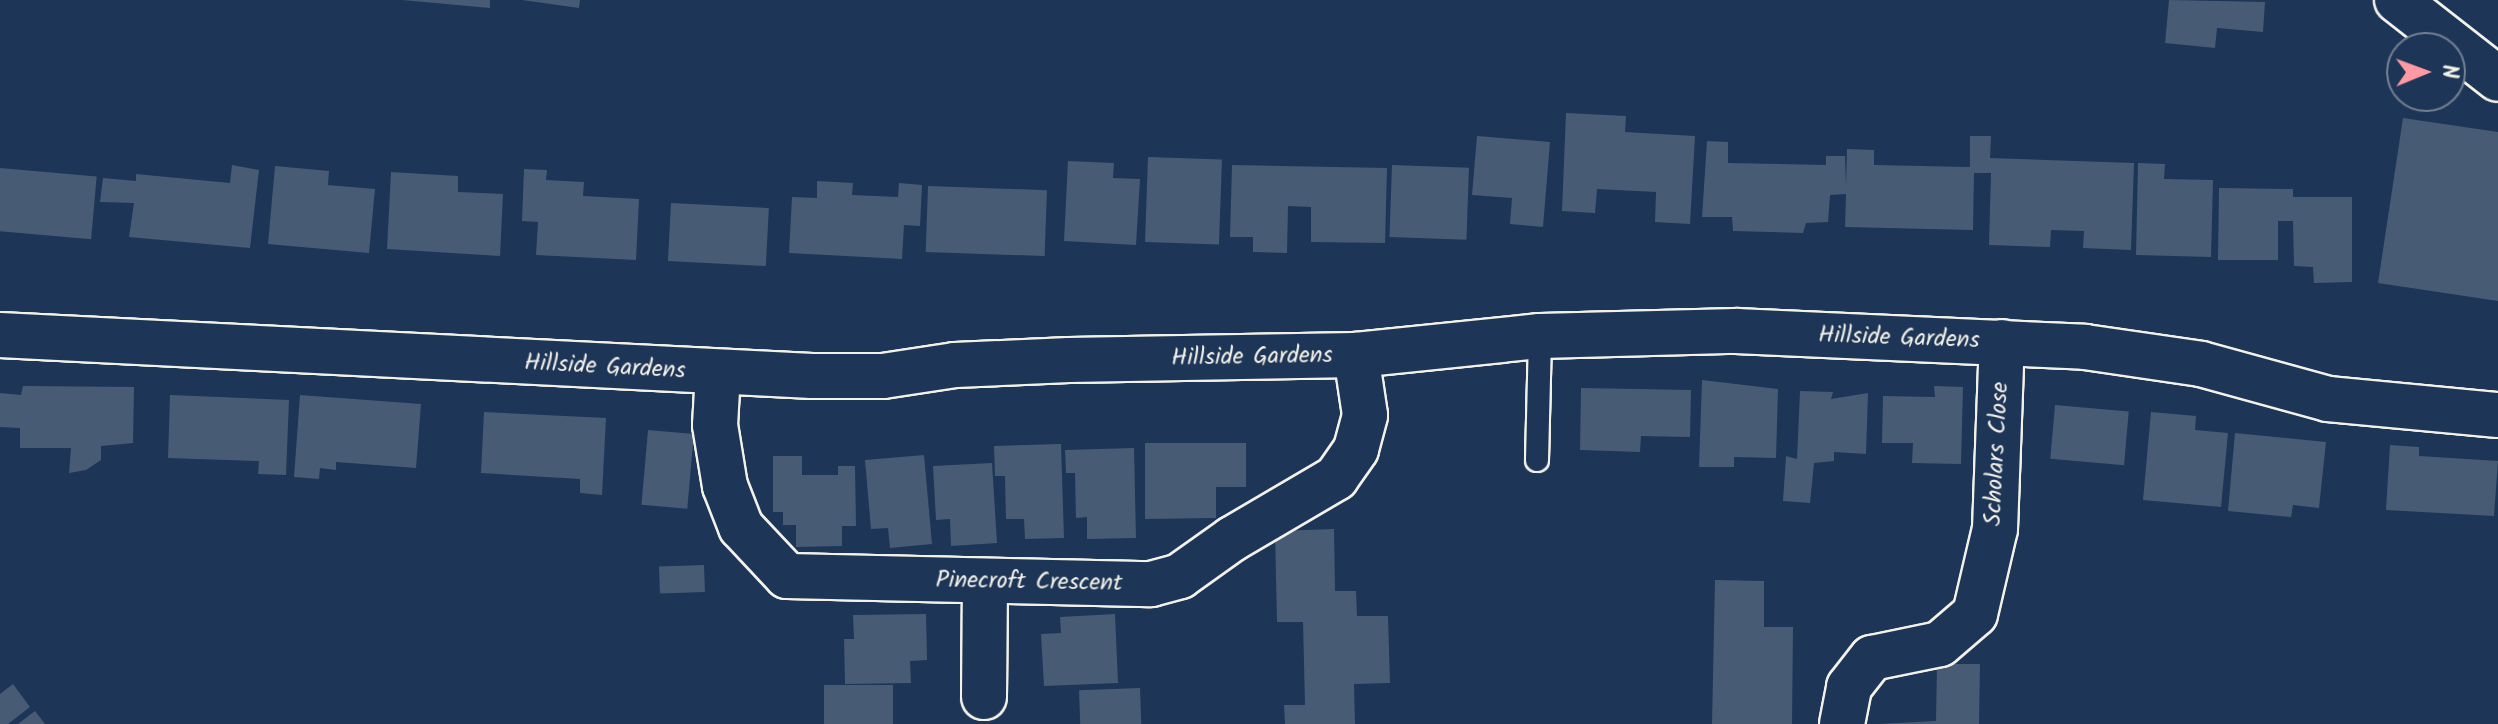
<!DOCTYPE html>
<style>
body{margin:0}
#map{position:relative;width:2498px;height:724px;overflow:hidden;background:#1d3557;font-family:Kalam,sans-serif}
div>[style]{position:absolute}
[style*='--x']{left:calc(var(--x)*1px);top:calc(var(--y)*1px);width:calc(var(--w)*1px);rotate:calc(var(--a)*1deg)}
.building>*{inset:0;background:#485b74;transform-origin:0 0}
.roads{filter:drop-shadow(2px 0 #f4f1e8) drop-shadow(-2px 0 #f4f1e8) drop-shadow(0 2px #f4f1e8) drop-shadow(0 -2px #f4f1e8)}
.service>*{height:22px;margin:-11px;padding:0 11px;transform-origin:11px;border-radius:11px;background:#1d3557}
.minor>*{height:44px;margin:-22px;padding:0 22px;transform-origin:22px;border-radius:22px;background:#1d3557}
span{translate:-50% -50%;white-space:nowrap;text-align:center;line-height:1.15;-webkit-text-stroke:8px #1d3557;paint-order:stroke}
.street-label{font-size:24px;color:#f4f1e8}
.north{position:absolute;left:2386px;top:32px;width:80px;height:80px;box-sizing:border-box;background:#1d3557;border:2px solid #738091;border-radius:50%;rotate:89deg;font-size:22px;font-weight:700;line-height:32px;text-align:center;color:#f4f1e8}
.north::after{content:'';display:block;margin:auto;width:28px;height:36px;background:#ff9aa2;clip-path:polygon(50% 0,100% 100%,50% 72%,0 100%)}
</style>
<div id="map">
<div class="building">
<i style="clip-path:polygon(402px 0,490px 0,490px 8px)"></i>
<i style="clip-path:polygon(522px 0,580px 0,579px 8px)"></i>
<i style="clip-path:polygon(2169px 0,2265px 2px,2263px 32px,2217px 28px,2215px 48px,2165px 43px)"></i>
<i style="clip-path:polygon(1566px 113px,1626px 116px,1625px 132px,1695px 136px,1690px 224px,1655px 222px,1656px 192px,1597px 189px,1595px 213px,1562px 211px)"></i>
<i style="clip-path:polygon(2403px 118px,2498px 132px,2498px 301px,2378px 283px)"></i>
<i style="clip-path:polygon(1477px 136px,1550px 142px,1543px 227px,1510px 224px,1512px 198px,1472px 195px)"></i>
<i style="clip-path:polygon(1970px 136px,1991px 136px,1990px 158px,2134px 163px,2131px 250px,2083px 248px,2084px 231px,2051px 230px,2050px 247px,1989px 245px,1991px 173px,1974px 173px,1973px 230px,1845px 227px,1846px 194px,1830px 195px,1828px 222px,1806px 223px,1803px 233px,1733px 231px,1732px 217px,1702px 217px,1707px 141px,1728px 142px,1728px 163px,1826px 165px,1826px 156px,1845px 156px,1846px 186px,1847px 149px,1874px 150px,1874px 165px,1970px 167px)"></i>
<i style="left:1148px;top:157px;width:74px;height:85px;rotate:2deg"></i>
<i style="clip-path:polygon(1068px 161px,1114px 163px,1113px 178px,1140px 179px,1136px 245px,1064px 241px)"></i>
<i style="clip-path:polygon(2138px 163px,2165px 164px,2164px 179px,2213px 180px,2211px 257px,2136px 255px)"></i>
<i style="clip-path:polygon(232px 165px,259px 170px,250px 248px,129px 237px,134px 203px,100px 202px,103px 178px,136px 181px,136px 174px,230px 183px)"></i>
<i style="clip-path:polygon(1232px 165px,1387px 168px,1385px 243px,1311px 242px,1311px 207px,1288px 206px,1287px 253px,1253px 252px,1253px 237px,1230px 237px)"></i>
<i style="left:1392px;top:165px;width:77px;height:72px;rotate:2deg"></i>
<i style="clip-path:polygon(275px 166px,329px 171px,328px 185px,375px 189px,369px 253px,268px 244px)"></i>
<i style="left:0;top:168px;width:97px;height:63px;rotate:5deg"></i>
<i style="clip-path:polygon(524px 169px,547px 170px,546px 180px,584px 182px,583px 196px,639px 199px,636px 260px,536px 255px,538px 222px,522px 221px)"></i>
<i style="clip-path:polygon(391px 172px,458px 176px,458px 192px,503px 194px,500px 256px,387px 249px)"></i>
<i style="clip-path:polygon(817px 181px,853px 183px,852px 195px,898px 197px,899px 183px,922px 185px,920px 226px,904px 225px,902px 259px,789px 253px,792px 197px,817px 198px)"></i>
<i style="left:928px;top:186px;width:119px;height:66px;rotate:2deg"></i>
<i style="clip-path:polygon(2219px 188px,2293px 189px,2293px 197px,2352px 197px,2352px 282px,2314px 283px,2313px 267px,2294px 266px,2293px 221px,2278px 221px,2278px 260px,2218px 260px)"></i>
<i style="left:671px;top:203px;width:98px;height:58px;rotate:3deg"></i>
<i style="clip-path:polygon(1702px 380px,1778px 389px,1776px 458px,1734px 457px,1734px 467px,1699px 467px)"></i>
<i style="clip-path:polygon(23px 386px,134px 387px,133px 443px,101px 446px,101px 460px,86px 470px,69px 473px,71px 448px,20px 448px,20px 428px,0 427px,0 393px,21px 395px)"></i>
<i style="clip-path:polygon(1934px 386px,1963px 387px,1961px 464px,1912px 463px,1913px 443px,1882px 443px,1883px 396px,1935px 397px)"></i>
<i style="clip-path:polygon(1581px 388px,1691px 390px,1690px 437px,1641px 436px,1640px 452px,1580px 450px)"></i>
<i style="clip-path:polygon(1800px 391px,1833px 392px,1831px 399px,1868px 393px,1866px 454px,1834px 452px,1834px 461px,1814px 463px,1810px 503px,1783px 501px,1786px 456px,1797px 459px)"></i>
<i style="clip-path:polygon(170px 395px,289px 400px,286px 475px,258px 474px,259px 461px,168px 458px)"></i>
<i style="clip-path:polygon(300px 395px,421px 404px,416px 468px,336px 462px,336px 470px,320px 468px,319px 479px,294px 477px)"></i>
<i style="left:2055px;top:405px;width:74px;height:54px;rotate:5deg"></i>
<i style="clip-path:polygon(484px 412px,606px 418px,602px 495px,580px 493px,580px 479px,481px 473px)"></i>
<i style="clip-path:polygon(2151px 412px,2196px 416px,2195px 430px,2228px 433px,2221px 507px,2143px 500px)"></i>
<i style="left:648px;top:430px;width:46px;height:75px;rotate:5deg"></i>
<i style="clip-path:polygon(2235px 433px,2326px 442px,2319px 508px,2293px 505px,2291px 517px,2228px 511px)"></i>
<i style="clip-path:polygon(1145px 443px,1246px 443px,1246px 487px,1216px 487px,1216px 518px,1145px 519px)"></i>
<i style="clip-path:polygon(1061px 444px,1064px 538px,1025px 539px,1024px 519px,1006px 519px,1005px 476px,995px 476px,994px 446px)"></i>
<i style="clip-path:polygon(2390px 445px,2419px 447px,2419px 456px,2498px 461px,2494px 516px,2386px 510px)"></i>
<i style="clip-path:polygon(1134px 448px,1136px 538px,1087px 539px,1087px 517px,1076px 518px,1075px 473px,1066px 473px,1065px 450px)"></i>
<i style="clip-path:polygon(924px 455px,932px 544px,890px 548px,888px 528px,871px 529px,865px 460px)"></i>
<i style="clip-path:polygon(773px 456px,802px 456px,802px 475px,838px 475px,838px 466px,855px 466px,856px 526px,842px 526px,842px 546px,796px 547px,796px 525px,783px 525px,783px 512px,773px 512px)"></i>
<i style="clip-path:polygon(992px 463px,997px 543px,951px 546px,950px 519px,936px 520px,933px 466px)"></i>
<i style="clip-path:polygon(1334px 529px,1335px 591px,1356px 591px,1357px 616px,1388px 616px,1390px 683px,1354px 684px,1355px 724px,1285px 724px,1284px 705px,1305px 705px,1303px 622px,1277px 622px,1275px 531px)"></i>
<i style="left:704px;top:565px;width:27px;height:45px;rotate:88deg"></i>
<i style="clip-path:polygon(1715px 580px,1764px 581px,1764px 627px,1793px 627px,1792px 724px,1712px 724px)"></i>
<i style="clip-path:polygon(926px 614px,927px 660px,910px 661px,911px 683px,845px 684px,844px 639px,854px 639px,853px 615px)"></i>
<i style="clip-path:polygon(1115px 614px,1118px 683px,1044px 686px,1041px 634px,1061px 633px,1060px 617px)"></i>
<i style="clip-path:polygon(1937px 664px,1980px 664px,1979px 724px,1878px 724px,1936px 721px)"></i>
<i style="clip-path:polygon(13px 684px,30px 707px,8px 724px,0 724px,0 694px)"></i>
<i style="left:824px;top:685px;width:69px;height:39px"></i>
<i style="left:1140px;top:688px;width:36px;height:61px;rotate:88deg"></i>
<i style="clip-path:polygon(35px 711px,45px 724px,18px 724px)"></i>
</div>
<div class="roads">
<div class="service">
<i style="--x:1537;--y:460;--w:124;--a:-88.6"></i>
</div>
<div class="minor">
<i style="--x:2397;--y:0;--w:128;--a:38"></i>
<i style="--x:0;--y:335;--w:813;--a:2.89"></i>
<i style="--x:812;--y:376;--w:71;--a:0"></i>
<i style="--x:883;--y:376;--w:73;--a:-8.7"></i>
<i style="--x:955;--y:365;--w:114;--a:-2.5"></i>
<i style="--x:1069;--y:360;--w:287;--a:-1"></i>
<i style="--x:1356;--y:355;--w:185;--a:-5.9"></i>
<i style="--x:1540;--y:336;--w:196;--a:-1.5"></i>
<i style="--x:1736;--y:331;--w:349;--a:2.6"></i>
<i style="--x:2085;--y:347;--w:117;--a:8.3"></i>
<i style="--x:2201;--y:364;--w:132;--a:15.4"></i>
<i style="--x:2328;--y:399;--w:171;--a:5.4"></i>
<i style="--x:718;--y:373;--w:52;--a:93.3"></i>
<i style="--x:715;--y:425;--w:62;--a:80.7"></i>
<i style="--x:725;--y:486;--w:44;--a:68.7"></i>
<i style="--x:741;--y:527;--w:67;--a:46.8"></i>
<i style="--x:787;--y:576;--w:364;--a:1.3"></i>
<i style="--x:1151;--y:584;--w:30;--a:-15"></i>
<i style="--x:1180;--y:576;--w:64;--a:-35.4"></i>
<i style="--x:1232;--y:539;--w:121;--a:-30.4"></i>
<i style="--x:1336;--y:478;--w:35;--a:-55"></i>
<i style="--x:1356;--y:449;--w:35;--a:-75"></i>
<i style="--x:1365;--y:415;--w:61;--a:-98.5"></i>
<i style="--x:984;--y:697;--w:116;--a:-89.5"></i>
<i style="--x:1842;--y:724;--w:38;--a:-79"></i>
<i style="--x:1849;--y:687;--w:37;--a:-52"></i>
<i style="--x:1872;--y:658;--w:69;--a:-11.6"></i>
<i style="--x:1940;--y:644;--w:46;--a:-40.6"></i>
<i style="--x:1975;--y:614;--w:87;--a:-76.8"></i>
<i style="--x:1995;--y:529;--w:187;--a:-87.9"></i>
</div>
</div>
<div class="street-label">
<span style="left:1899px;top:338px;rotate:2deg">Hillside Gardens</span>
<span style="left:1252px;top:357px;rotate:-1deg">Hillside Gardens</span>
<span style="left:605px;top:367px;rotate:3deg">Hillside Gardens</span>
<span style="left:1997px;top:454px;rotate:-87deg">Scholars Close</span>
<span style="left:1029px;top:582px;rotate:1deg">Pinecroft Crescent</span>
</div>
<div class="north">N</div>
</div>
